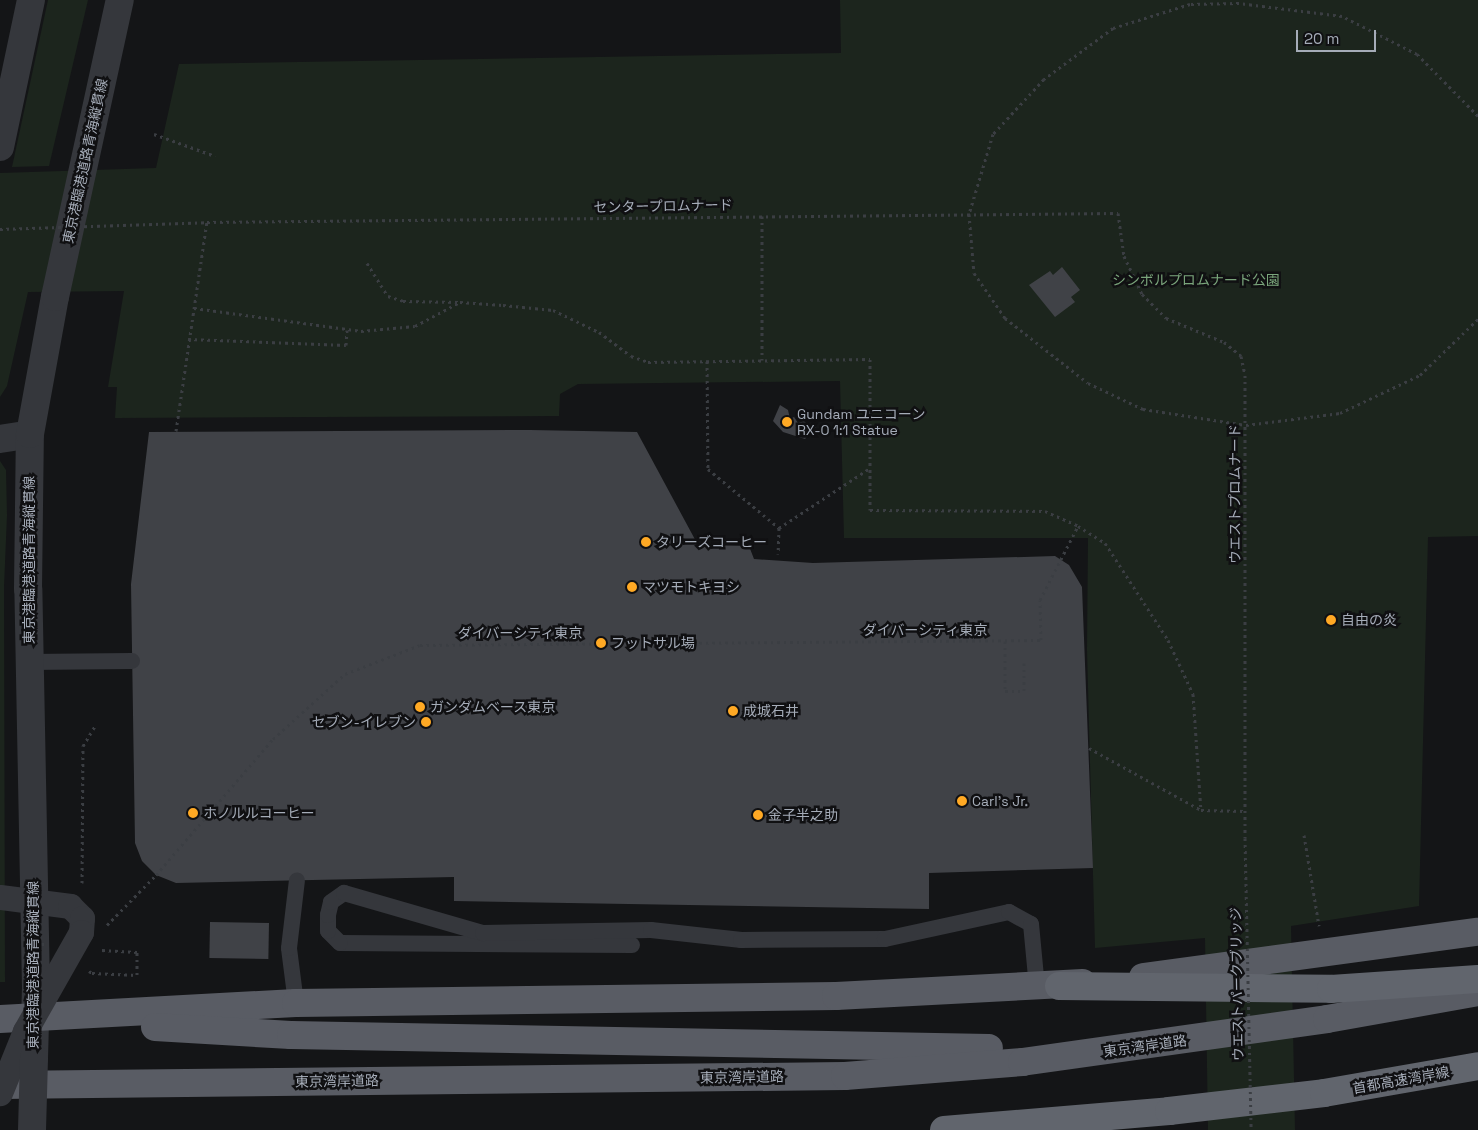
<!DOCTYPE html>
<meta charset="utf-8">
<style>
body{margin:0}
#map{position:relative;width:1478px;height:1130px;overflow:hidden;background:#141517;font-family:"Space Grotesk","Noto Sans JP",sans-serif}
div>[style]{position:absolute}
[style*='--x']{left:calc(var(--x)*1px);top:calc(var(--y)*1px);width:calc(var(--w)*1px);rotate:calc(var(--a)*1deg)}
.green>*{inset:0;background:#1c251d}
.building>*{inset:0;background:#404247;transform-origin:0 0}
.path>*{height:3px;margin-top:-1.5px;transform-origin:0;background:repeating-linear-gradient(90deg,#3b3e43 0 2.5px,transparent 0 6.5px)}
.service>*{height:16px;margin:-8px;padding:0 8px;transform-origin:8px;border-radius:8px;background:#35373c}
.tertiary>*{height:28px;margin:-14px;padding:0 14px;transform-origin:14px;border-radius:14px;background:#35373c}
.trunk>*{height:28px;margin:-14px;padding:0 14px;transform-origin:14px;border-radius:14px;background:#595c64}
.motorway>*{height:28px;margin:-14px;padding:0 14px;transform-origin:14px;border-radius:14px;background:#61656d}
.path-bridge>*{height:3px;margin-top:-1.5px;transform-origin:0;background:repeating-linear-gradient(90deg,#3b3e43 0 2.5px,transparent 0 6.5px)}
.pedestrian-bridge>*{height:25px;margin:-12.5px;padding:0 12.5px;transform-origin:12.5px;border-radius:12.5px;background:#35373c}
.tertiary-bridge>*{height:28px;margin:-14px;padding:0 14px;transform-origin:14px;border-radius:14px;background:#35373c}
.dots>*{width:14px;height:14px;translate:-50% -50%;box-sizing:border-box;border:2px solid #101012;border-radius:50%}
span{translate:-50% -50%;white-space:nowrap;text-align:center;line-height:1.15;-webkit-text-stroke:5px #101012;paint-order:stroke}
.street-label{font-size:14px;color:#a5acb8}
.park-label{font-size:14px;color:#7aa57b}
.poi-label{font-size:14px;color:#a5acb8}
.left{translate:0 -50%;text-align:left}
.right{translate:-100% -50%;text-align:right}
.scale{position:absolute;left:1296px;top:30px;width:80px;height:22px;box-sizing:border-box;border:2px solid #a5acb8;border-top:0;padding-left:6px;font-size:15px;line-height:18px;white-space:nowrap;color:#a5acb8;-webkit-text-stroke:4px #101012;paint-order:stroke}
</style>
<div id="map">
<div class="green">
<i style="clip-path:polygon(48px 0,88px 0,49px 166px,12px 167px)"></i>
<i style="clip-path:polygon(840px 0,1478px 0,1478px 536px,1428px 537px,1419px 906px,1291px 926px,1295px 1130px,1208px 1130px,1205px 938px,1095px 948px,1087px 650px,1088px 538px,844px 538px,840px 381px,578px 384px,560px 394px,559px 416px,115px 418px,117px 387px,108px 387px,124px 291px,28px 292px,7px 386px,0 397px,0 173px,156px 168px,179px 64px,841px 53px)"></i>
<i style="clip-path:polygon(0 461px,6px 470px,7px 515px,4px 587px,5px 982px,0 982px)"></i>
</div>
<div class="building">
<i style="clip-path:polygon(1062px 267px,1080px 290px,1071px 297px,1075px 302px,1055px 317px,1029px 285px,1050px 271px,1053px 275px)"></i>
<i style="clip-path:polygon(780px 405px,788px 410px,790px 419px,794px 417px,798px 423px,804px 421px,809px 426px,814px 424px,816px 427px,805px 439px,783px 432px,773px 421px)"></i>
<i style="clip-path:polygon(530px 430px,637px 432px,698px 545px,749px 546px,754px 559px,813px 563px,1055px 556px,1069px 565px,1082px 587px,1093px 868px,929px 873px,929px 909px,454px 901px,454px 877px,176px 883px,156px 875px,142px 861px,135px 843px,131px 584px,149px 432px)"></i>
<i style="left:210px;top:922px;width:59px;height:36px;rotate:1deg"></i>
</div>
<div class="path">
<i style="--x:1478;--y:116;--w:87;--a:-134.5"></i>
<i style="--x:1417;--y:54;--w:84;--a:-153.1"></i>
<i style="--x:1342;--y:16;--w:104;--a:-172.8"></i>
<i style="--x:1239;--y:3;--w:49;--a:178.8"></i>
<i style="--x:1190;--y:4;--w:81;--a:162.7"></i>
<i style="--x:1113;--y:28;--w:86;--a:143.5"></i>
<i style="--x:1044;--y:79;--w:75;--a:132.8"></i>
<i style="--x:993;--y:134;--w:84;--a:106.7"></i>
<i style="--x:969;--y:214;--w:59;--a:85.2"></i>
<i style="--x:974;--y:273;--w:55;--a:55.4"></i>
<i style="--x:1005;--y:318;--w:105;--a:38.1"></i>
<i style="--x:1088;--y:383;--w:61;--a:25.3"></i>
<i style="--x:1143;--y:409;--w:104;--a:8.8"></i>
<i style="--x:1246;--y:425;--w:95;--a:-7.3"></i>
<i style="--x:1340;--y:413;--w:89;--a:-25.4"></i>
<i style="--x:1420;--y:375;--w:81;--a:-44"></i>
<i style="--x:154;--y:134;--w:65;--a:19.8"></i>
<i style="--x:762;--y:216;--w:144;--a:90"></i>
<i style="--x:367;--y:263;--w:39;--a:58"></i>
<i style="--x:388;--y:296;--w:16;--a:18"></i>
<i style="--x:403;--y:301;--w:57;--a:1"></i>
<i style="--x:194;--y:308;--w:169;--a:7.8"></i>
<i style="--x:361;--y:331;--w:54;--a:-5.3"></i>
<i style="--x:415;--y:326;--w:51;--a:-28.1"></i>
<i style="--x:460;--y:302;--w:43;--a:4"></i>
<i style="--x:503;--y:305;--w:50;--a:5.7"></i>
<i style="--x:553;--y:310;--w:51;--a:25.6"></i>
<i style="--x:599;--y:332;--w:40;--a:37"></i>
<i style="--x:631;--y:356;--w:18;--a:19"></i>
<i style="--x:648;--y:362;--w:222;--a:-0.8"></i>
<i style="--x:870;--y:359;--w:151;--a:90"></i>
<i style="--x:870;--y:510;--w:175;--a:0.3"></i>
<i style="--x:1045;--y:511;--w:36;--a:24"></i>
<i style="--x:1078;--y:526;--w:32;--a:32"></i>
<i style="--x:1105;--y:543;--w:116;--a:57"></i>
<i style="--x:1168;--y:640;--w:60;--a:65.2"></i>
<i style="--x:1193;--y:694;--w:116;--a:86.1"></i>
<i style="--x:188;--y:339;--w:158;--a:2.2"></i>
<i style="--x:346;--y:345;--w:15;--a:-86"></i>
<i style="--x:707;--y:361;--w:108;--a:89.5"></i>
<i style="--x:708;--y:469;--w:92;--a:39.7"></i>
<i style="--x:779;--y:528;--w:26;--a:92"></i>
<i style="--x:176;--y:431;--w:211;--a:-81.6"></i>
<i style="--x:207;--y:222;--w:911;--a:-0.57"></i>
<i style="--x:1118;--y:213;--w:43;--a:82.1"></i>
<i style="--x:1124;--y:256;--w:42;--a:64.7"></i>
<i style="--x:1142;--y:294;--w:34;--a:45"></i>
<i style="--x:1166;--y:318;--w:63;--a:22.5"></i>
<i style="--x:1224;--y:342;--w:22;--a:39"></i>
<i style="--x:1241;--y:356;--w:19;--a:78"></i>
<i style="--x:1245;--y:375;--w:463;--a:90"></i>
<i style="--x:779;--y:528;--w:109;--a:-33.4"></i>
<i style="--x:1005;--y:641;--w:50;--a:90"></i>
<i style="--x:1005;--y:691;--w:19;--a:0"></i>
<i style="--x:1024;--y:691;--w:28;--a:-90"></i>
<i style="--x:83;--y:746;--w:23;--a:-59"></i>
<i style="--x:1089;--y:748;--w:128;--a:29"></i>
<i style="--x:1201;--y:810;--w:43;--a:1.3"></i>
<i style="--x:1304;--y:835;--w:92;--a:80.6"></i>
<i style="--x:107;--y:925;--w:70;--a:-45.6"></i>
<i style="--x:156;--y:875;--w:179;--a:-49.3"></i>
<i style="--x:273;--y:739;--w:97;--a:-42.1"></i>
<i style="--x:345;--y:674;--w:80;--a:-21.1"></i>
<i style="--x:420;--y:645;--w:621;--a:-0.46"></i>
<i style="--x:1041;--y:640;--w:40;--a:-91.4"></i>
<i style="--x:1040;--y:600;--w:83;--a:-62.8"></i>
</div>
<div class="service">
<i style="--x:29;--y:662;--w:103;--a:-0.6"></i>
<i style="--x:632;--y:945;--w:292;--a:-179.6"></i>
<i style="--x:340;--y:943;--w:17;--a:-135"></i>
<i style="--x:328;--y:931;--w:16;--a:-90"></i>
<i style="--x:328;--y:915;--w:13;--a:-77"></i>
<i style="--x:331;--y:902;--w:16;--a:-35"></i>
<i style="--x:344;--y:893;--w:145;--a:16.1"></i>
<i style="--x:483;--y:933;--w:168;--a:-1"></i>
<i style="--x:651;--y:930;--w:91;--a:6.3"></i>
<i style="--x:741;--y:940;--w:144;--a:-0.4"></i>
<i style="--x:885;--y:939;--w:127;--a:-12.3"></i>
<i style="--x:1009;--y:912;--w:25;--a:29"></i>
<i style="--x:1031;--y:924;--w:63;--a:84.6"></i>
<i style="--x:296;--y:1003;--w:55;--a:-97.3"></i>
<i style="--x:289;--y:948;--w:68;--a:-83.3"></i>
</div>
<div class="tertiary">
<i style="--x:0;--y:147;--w:150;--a:-78.1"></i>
<i style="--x:0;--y:439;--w:30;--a:-9"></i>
<i style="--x:34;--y:1058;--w:70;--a:-88.4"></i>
<i style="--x:36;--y:988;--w:399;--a:-91.1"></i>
<i style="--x:28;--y:589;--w:155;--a:-89.3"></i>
<i style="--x:30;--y:434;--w:139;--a:-79.7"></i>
<i style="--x:55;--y:297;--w:304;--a:-77.7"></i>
</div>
<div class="trunk">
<i style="--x:1143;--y:977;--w:338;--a:-7.7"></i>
<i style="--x:0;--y:1019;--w:296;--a:-3.1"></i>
<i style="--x:296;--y:1003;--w:540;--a:-0.74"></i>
<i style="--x:836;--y:996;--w:247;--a:-3"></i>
<i style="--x:155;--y:1027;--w:136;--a:3.4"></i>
<i style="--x:291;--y:1035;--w:698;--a:1.07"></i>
<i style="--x:0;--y:1085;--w:845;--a:-0.61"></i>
<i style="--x:845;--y:1076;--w:178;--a:-4.5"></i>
<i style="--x:1022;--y:1062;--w:308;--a:-8"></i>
<i style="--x:1327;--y:1019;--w:153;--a:-10.1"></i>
</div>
<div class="motorway">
<i style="--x:1059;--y:986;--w:272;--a:0.6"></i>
<i style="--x:1331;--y:989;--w:147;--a:-3.9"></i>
<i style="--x:944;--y:1130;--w:226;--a:-4.8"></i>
<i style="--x:1169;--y:1111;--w:156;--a:-6.6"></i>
<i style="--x:1324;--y:1093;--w:156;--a:-9.9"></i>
</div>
<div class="path-bridge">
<i style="--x:0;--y:229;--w:207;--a:-1.9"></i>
<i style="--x:1245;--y:838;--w:292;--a:88.8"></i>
<i style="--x:82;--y:883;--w:137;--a:-89.6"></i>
<i style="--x:35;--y:944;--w:9;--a:0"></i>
<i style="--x:89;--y:971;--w:4;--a:34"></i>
<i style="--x:92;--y:973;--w:45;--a:2.5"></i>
<i style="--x:137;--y:975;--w:23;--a:-90"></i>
<i style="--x:137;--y:952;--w:36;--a:-177"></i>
</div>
<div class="pedestrian-bridge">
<i style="--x:0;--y:897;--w:71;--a:7.3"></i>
<i style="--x:70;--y:906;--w:17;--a:45"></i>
<i style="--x:82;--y:918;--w:14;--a:94"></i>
<i style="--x:81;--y:932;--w:114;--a:119.5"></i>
<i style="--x:25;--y:1031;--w:67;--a:112"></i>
</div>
<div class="tertiary-bridge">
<i style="--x:32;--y:1130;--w:72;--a:-88.4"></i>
</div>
<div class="dots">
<i style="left:787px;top:422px;background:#ffa924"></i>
<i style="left:646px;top:542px;background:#ffa924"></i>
<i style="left:632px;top:587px;background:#ffa924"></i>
<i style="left:1331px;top:620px;background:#ffa924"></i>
<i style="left:601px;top:643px;background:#ffa924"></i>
<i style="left:420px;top:707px;background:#ffa924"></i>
<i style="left:733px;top:711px;background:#ffa924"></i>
<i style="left:426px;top:722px;background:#ffa924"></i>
<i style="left:962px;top:801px;background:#ffa924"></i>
<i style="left:193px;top:813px;background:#ffa924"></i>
<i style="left:758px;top:815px;background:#ffa924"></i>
</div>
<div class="street-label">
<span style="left:85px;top:161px;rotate:-78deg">東京港臨港道路青海縦貫線</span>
<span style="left:663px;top:206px;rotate:-1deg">センタープロムナード</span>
<span style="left:1235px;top:494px;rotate:-90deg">ウエストプロムナード</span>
<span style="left:29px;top:560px;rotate:-90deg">東京港臨港道路青海縦貫線</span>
<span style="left:925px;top:630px">ダイバーシティ東京</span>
<span style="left:520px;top:633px">ダイバーシティ東京</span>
<span style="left:33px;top:965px;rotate:-90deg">東京港臨港道路青海縦貫線</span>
<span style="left:1237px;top:984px;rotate:-91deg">ウエストパークブリッジ</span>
<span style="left:1145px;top:1046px;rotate:-8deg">東京湾岸道路</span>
<span style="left:742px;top:1077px;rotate:-1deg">東京湾岸道路</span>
<span style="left:1401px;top:1080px;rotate:-10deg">首都高速湾岸線</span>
<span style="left:337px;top:1081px;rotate:-1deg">東京湾岸道路</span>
</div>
<div class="park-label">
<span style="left:1196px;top:280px">シンボルプロムナード公園</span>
</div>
<div class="poi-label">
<span class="left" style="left:797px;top:422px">Gundam ユニコーン<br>RX-0 1:1 Statue</span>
<span class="left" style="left:656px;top:542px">タリーズコーヒー</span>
<span class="left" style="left:642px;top:587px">マツモトキヨシ</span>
<span class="left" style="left:1341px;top:620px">自由の炎</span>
<span class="left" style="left:611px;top:643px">フットサル場</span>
<span class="left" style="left:430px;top:707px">ガンダムベース東京</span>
<span class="left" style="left:743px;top:711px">成城石井</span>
<span class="right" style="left:416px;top:722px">セブン-イレブン</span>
<span class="left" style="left:972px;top:801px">Carl's Jr.</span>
<span class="left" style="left:203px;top:813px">ホノルルコーヒー</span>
<span class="left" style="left:768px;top:815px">金子半之助</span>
</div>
<div class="scale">20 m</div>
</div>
